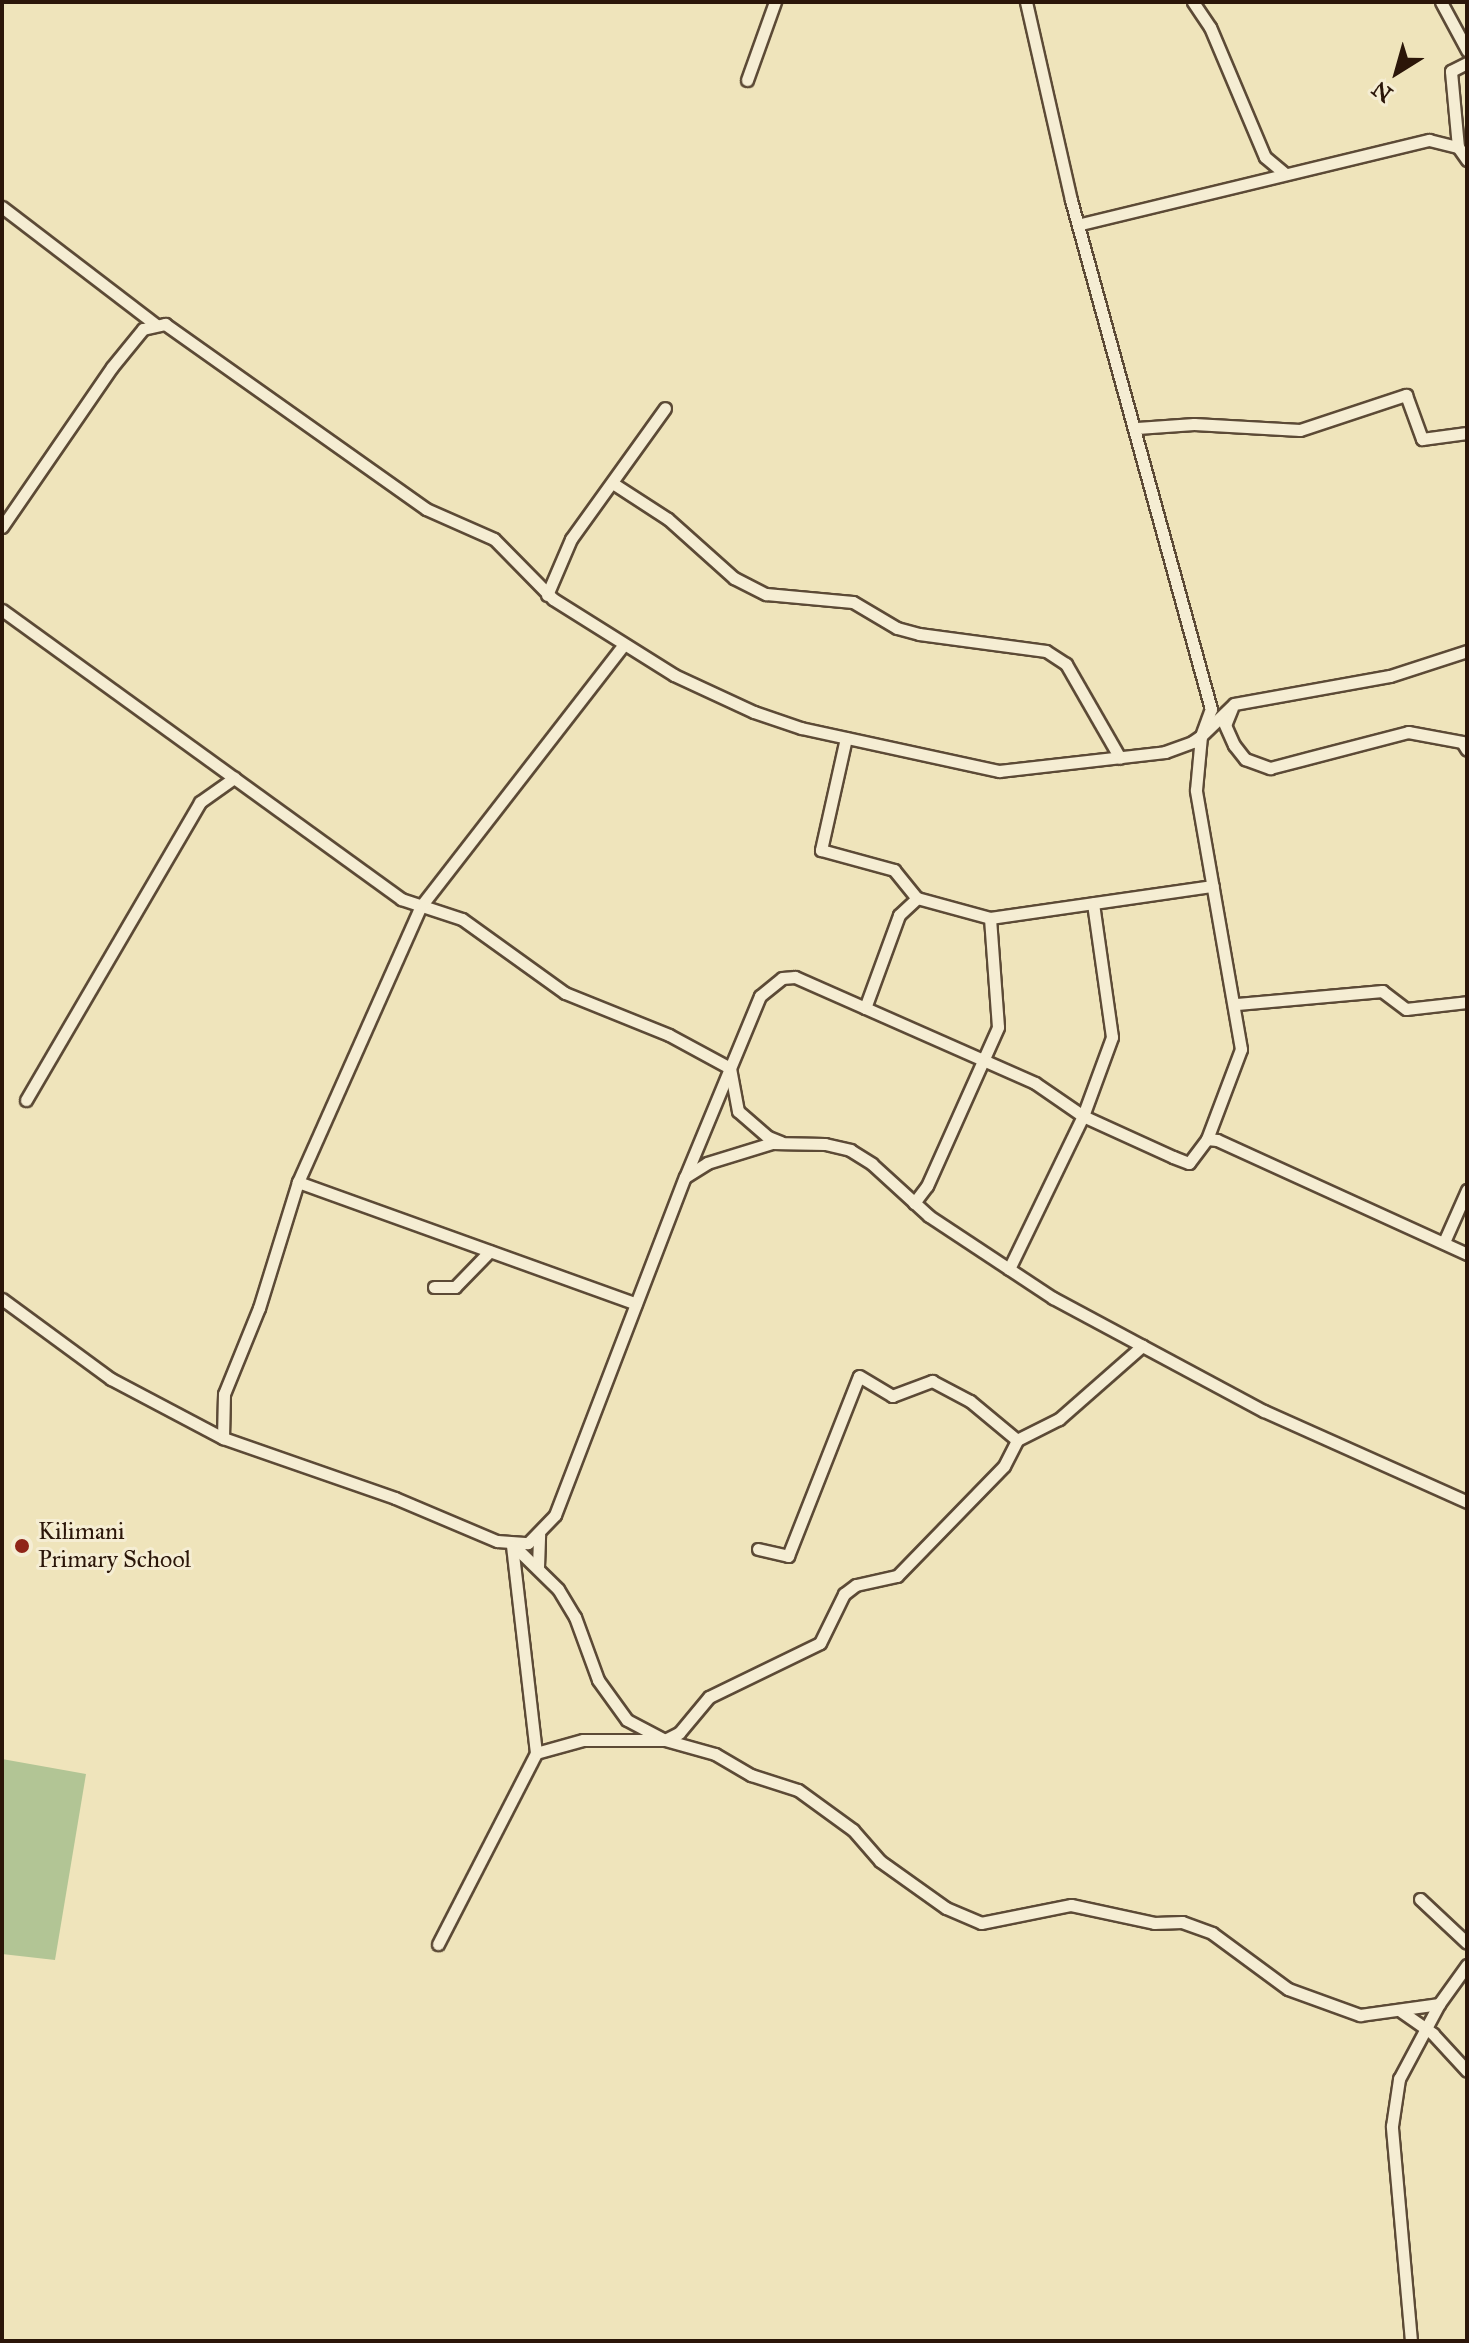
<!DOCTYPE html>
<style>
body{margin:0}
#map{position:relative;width:1469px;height:2343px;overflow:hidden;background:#efe4bb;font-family:"IM FELL Great Primer",serif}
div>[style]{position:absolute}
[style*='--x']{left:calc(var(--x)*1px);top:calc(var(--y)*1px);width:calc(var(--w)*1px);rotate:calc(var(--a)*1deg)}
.green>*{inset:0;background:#b2c595}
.roads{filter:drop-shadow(2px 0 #5c4a36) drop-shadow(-2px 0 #5c4a36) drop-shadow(0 2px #5c4a36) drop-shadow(0 -2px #5c4a36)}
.street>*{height:11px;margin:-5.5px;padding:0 5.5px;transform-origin:5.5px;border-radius:5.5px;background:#f5edd3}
.dots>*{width:22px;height:22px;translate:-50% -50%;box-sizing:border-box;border:4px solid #f5edd3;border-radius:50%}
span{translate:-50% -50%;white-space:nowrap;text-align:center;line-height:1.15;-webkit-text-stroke:6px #f5edd3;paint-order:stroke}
.poi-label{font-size:24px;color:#2b1609}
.left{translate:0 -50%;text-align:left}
.frame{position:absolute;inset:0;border:4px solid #2b1609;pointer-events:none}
.north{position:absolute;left:1357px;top:32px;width:80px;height:80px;-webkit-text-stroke:6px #f5edd3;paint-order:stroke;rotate:217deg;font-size:22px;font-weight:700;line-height:32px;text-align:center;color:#2b1609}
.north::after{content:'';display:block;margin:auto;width:28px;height:36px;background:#2b1609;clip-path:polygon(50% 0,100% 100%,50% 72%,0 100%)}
</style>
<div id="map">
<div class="green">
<i style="clip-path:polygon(2px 1759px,86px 1774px,55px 1960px,2px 1954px)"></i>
</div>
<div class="roads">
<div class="street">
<i style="--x:1193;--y:2;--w:30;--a:56"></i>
<i style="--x:1210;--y:27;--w:141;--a:67.1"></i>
<i style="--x:1265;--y:157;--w:25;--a:40"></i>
<i style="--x:1441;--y:2;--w:55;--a:61.6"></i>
<i style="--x:747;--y:80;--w:83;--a:-70.3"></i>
<i style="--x:1458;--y:147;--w:76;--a:-95.3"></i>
<i style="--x:1451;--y:71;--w:18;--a:-27"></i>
<i style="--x:2;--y:207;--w:193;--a:37.4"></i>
<i style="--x:1081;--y:224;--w:358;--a:-13.6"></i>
<i style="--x:1429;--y:140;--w:30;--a:14"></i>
<i style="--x:1458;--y:147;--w:16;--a:55"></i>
<i style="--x:1137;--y:428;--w:57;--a:-4"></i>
<i style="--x:1194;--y:424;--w:106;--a:3.2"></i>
<i style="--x:1300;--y:430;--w:112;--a:-18.3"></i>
<i style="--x:1406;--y:395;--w:47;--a:70"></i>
<i style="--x:1422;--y:439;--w:45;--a:-7.6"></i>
<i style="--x:614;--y:484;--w:64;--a:32.9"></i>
<i style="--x:668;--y:519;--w:89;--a:41.8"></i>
<i style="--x:734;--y:578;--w:36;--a:27"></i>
<i style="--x:766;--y:594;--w:87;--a:5.3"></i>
<i style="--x:853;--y:602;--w:51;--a:30.6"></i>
<i style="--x:897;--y:628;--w:23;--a:15"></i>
<i style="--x:919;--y:634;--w:128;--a:7.6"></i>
<i style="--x:1046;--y:651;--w:24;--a:33"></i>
<i style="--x:1066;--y:664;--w:108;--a:60.1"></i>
<i style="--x:2;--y:527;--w:194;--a:-55.5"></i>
<i style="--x:112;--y:367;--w:49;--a:-50.8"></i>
<i style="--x:143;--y:329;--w:23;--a:-13"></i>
<i style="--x:165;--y:324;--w:320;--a:35.3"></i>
<i style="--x:426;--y:509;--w:74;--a:23.8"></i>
<i style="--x:494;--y:539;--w:84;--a:45.5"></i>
<i style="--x:553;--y:599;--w:143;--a:32.1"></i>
<i style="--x:674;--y:675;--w:88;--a:24.8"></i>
<i style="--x:754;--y:712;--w:50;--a:18.8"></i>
<i style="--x:801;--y:728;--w:203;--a:12.3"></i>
<i style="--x:999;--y:771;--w:167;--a:-6.5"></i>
<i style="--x:1165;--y:752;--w:29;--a:-20"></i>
<i style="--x:1192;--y:742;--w:11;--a:-34"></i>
<i style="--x:1201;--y:736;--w:29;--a:-70"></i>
<i style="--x:1211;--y:709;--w:528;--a:-105.38"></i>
<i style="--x:1071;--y:200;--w:203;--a:-102.8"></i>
<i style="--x:547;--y:595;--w:61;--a:-66.8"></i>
<i style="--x:571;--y:539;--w:161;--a:-54.3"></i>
<i style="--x:2;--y:610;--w:493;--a:35.9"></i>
<i style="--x:401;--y:899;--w:64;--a:18.2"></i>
<i style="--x:462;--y:919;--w:127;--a:35.7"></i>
<i style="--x:565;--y:993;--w:112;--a:22"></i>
<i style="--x:669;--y:1035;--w:69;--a:28.4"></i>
<i style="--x:730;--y:1068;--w:44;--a:79.5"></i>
<i style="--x:738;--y:1111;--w:40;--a:41"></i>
<i style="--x:768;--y:1137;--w:14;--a:21"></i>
<i style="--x:1232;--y:708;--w:18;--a:112"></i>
<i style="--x:1225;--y:725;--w:22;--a:66"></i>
<i style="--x:1234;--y:745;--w:18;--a:52"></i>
<i style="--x:1245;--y:759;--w:27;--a:20"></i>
<i style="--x:1270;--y:768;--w:143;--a:-14.6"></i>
<i style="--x:1408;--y:732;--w:55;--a:10.5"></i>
<i style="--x:1462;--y:742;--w:9;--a:58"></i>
<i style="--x:846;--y:738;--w:115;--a:102.6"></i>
<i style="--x:821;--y:850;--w:76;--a:15.3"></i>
<i style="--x:894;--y:870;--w:36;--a:51"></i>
<i style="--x:917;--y:898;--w:76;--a:15.3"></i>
<i style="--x:990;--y:918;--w:225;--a:-8.2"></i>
<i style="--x:1237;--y:1004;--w:146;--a:-5.1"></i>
<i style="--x:1382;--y:991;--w:30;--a:37"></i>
<i style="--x:1406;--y:1009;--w:61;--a:-6.5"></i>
<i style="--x:865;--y:1008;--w:99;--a:-69.9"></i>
<i style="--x:899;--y:915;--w:25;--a:-43"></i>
<i style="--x:26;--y:1100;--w:345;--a:-59.7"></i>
<i style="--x:200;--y:802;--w:42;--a:-35.2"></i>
<i style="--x:1207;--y:1139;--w:96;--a:-69.3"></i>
<i style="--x:1241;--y:1049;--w:263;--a:-99.9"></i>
<i style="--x:1196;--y:790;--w:54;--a:-84.7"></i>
<i style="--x:1201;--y:736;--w:46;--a:-44.1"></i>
<i style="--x:1234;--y:704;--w:158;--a:-10.2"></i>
<i style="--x:1390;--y:676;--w:81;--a:-18"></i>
<i style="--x:685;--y:1177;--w:196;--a:-67.5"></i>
<i style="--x:760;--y:996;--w:28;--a:-39"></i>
<i style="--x:782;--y:978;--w:13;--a:-4"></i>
<i style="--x:795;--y:977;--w:262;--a:23.8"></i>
<i style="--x:1035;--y:1083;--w:58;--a:34.5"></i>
<i style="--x:1083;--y:1116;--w:99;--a:24.5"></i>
<i style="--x:1173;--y:1157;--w:17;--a:21"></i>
<i style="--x:1189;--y:1163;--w:30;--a:-53"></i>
<i style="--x:1207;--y:1139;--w:10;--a:6"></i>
<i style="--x:1217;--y:1140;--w:275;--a:24.5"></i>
<i style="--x:298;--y:1182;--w:302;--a:-66"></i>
<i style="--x:421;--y:906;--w:331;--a:-52.2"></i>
<i style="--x:914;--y:1203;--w:21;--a:-53"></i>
<i style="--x:927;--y:1186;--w:174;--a:-65.9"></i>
<i style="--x:998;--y:1027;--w:109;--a:-94.2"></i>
<i style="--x:1444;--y:1242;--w:57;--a:-66.1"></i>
<i style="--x:1009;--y:1269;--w:170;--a:-64.2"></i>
<i style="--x:1083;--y:1116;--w:84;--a:-69.8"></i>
<i style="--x:1112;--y:1037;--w:135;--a:-98.1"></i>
<i style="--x:434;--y:1287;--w:21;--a:0"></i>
<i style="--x:455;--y:1287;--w:50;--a:-45.8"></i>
<i style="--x:2;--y:1299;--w:135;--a:36.3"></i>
<i style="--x:111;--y:1379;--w:127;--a:27.8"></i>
<i style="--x:223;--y:1438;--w:182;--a:19.2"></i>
<i style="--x:395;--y:1498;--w:111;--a:22.9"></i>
<i style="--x:497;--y:1541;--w:31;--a:4"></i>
<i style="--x:528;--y:1543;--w:39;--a:-46"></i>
<i style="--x:555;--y:1515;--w:362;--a:-69"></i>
<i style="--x:685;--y:1177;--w:26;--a:-32"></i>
<i style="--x:707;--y:1163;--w:68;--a:-17.1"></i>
<i style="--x:772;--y:1143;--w:53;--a:1.1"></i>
<i style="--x:825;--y:1144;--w:26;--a:13"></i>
<i style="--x:850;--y:1150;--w:26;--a:32"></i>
<i style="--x:872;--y:1164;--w:77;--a:42.4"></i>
<i style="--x:929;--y:1216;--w:149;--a:33.5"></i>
<i style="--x:1053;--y:1298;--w:239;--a:28.2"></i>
<i style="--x:1264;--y:1411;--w:222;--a:24.1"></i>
<i style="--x:223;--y:1438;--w:44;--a:-88.7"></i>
<i style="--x:224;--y:1394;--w:93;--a:-67.9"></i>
<i style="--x:259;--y:1308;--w:132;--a:-72.8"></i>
<i style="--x:298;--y:1182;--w:359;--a:19.8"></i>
<i style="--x:512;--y:1544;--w:64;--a:44.4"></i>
<i style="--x:558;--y:1589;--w:33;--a:59"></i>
<i style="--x:575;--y:1617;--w:67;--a:69.9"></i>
<i style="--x:598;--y:1680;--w:49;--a:54.1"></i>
<i style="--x:627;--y:1720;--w:43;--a:27.8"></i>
<i style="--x:665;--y:1740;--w:52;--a:15.6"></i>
<i style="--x:715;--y:1754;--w:42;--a:30.3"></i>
<i style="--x:751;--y:1775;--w:49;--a:17.7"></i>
<i style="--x:798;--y:1790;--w:68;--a:36"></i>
<i style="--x:853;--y:1830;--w:41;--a:48.9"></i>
<i style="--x:880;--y:1861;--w:81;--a:35.5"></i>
<i style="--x:946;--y:1908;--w:38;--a:23"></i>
<i style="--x:981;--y:1923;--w:92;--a:-11.3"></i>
<i style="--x:1071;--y:1905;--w:85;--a:12.2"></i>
<i style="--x:1154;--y:1923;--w:28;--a:-2"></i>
<i style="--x:1182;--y:1922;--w:32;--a:20"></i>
<i style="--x:1212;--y:1933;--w:94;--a:36.4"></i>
<i style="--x:1288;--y:1989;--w:77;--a:19.9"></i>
<i style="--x:1360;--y:2015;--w:80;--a:-7.9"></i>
<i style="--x:1439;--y:2004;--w:48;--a:-54.3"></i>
<i style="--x:758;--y:1549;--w:31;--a:13"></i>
<i style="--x:788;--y:1556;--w:193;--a:-68.5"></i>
<i style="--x:859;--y:1376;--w:39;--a:31"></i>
<i style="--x:892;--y:1396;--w:43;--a:-20.6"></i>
<i style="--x:932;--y:1381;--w:43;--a:27.8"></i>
<i style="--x:970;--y:1401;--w:61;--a:39.7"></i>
<i style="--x:1017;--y:1440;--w:47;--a:-26.6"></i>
<i style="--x:1059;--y:1419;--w:111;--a:-41.3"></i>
<i style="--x:538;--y:1567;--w:33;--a:-88"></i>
<i style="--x:536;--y:1753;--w:49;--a:-15.5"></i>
<i style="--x:583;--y:1740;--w:82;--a:0"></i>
<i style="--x:665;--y:1740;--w:16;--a:-27"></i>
<i style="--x:679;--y:1733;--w:47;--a:-50.2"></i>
<i style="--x:709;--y:1697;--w:123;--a:-25.9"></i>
<i style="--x:820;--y:1643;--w:55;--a:-63.9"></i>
<i style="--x:844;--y:1594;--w:15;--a:-37"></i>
<i style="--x:856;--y:1585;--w:42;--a:-12.4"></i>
<i style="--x:897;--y:1576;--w:153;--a:-45.8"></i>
<i style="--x:1004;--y:1466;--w:29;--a:-63"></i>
<i style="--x:1420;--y:1899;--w:64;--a:43.1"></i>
<i style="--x:438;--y:1944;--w:215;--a:-62.8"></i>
<i style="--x:536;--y:1753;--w:210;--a:-96.6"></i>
<i style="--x:1402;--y:2012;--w:38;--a:35"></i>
<i style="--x:1433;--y:2034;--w:50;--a:47.4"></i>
<i style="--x:1411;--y:2341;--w:216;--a:-95.1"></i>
<i style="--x:1392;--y:2126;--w:48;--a:-81.5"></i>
<i style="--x:1399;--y:2079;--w:85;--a:-61.9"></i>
</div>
</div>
<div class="dots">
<i style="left:22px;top:1546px;background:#8f2418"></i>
</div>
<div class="poi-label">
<span class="left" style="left:38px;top:1546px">Kilimani<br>Primary School</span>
</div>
<div class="frame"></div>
<div class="north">N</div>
</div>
